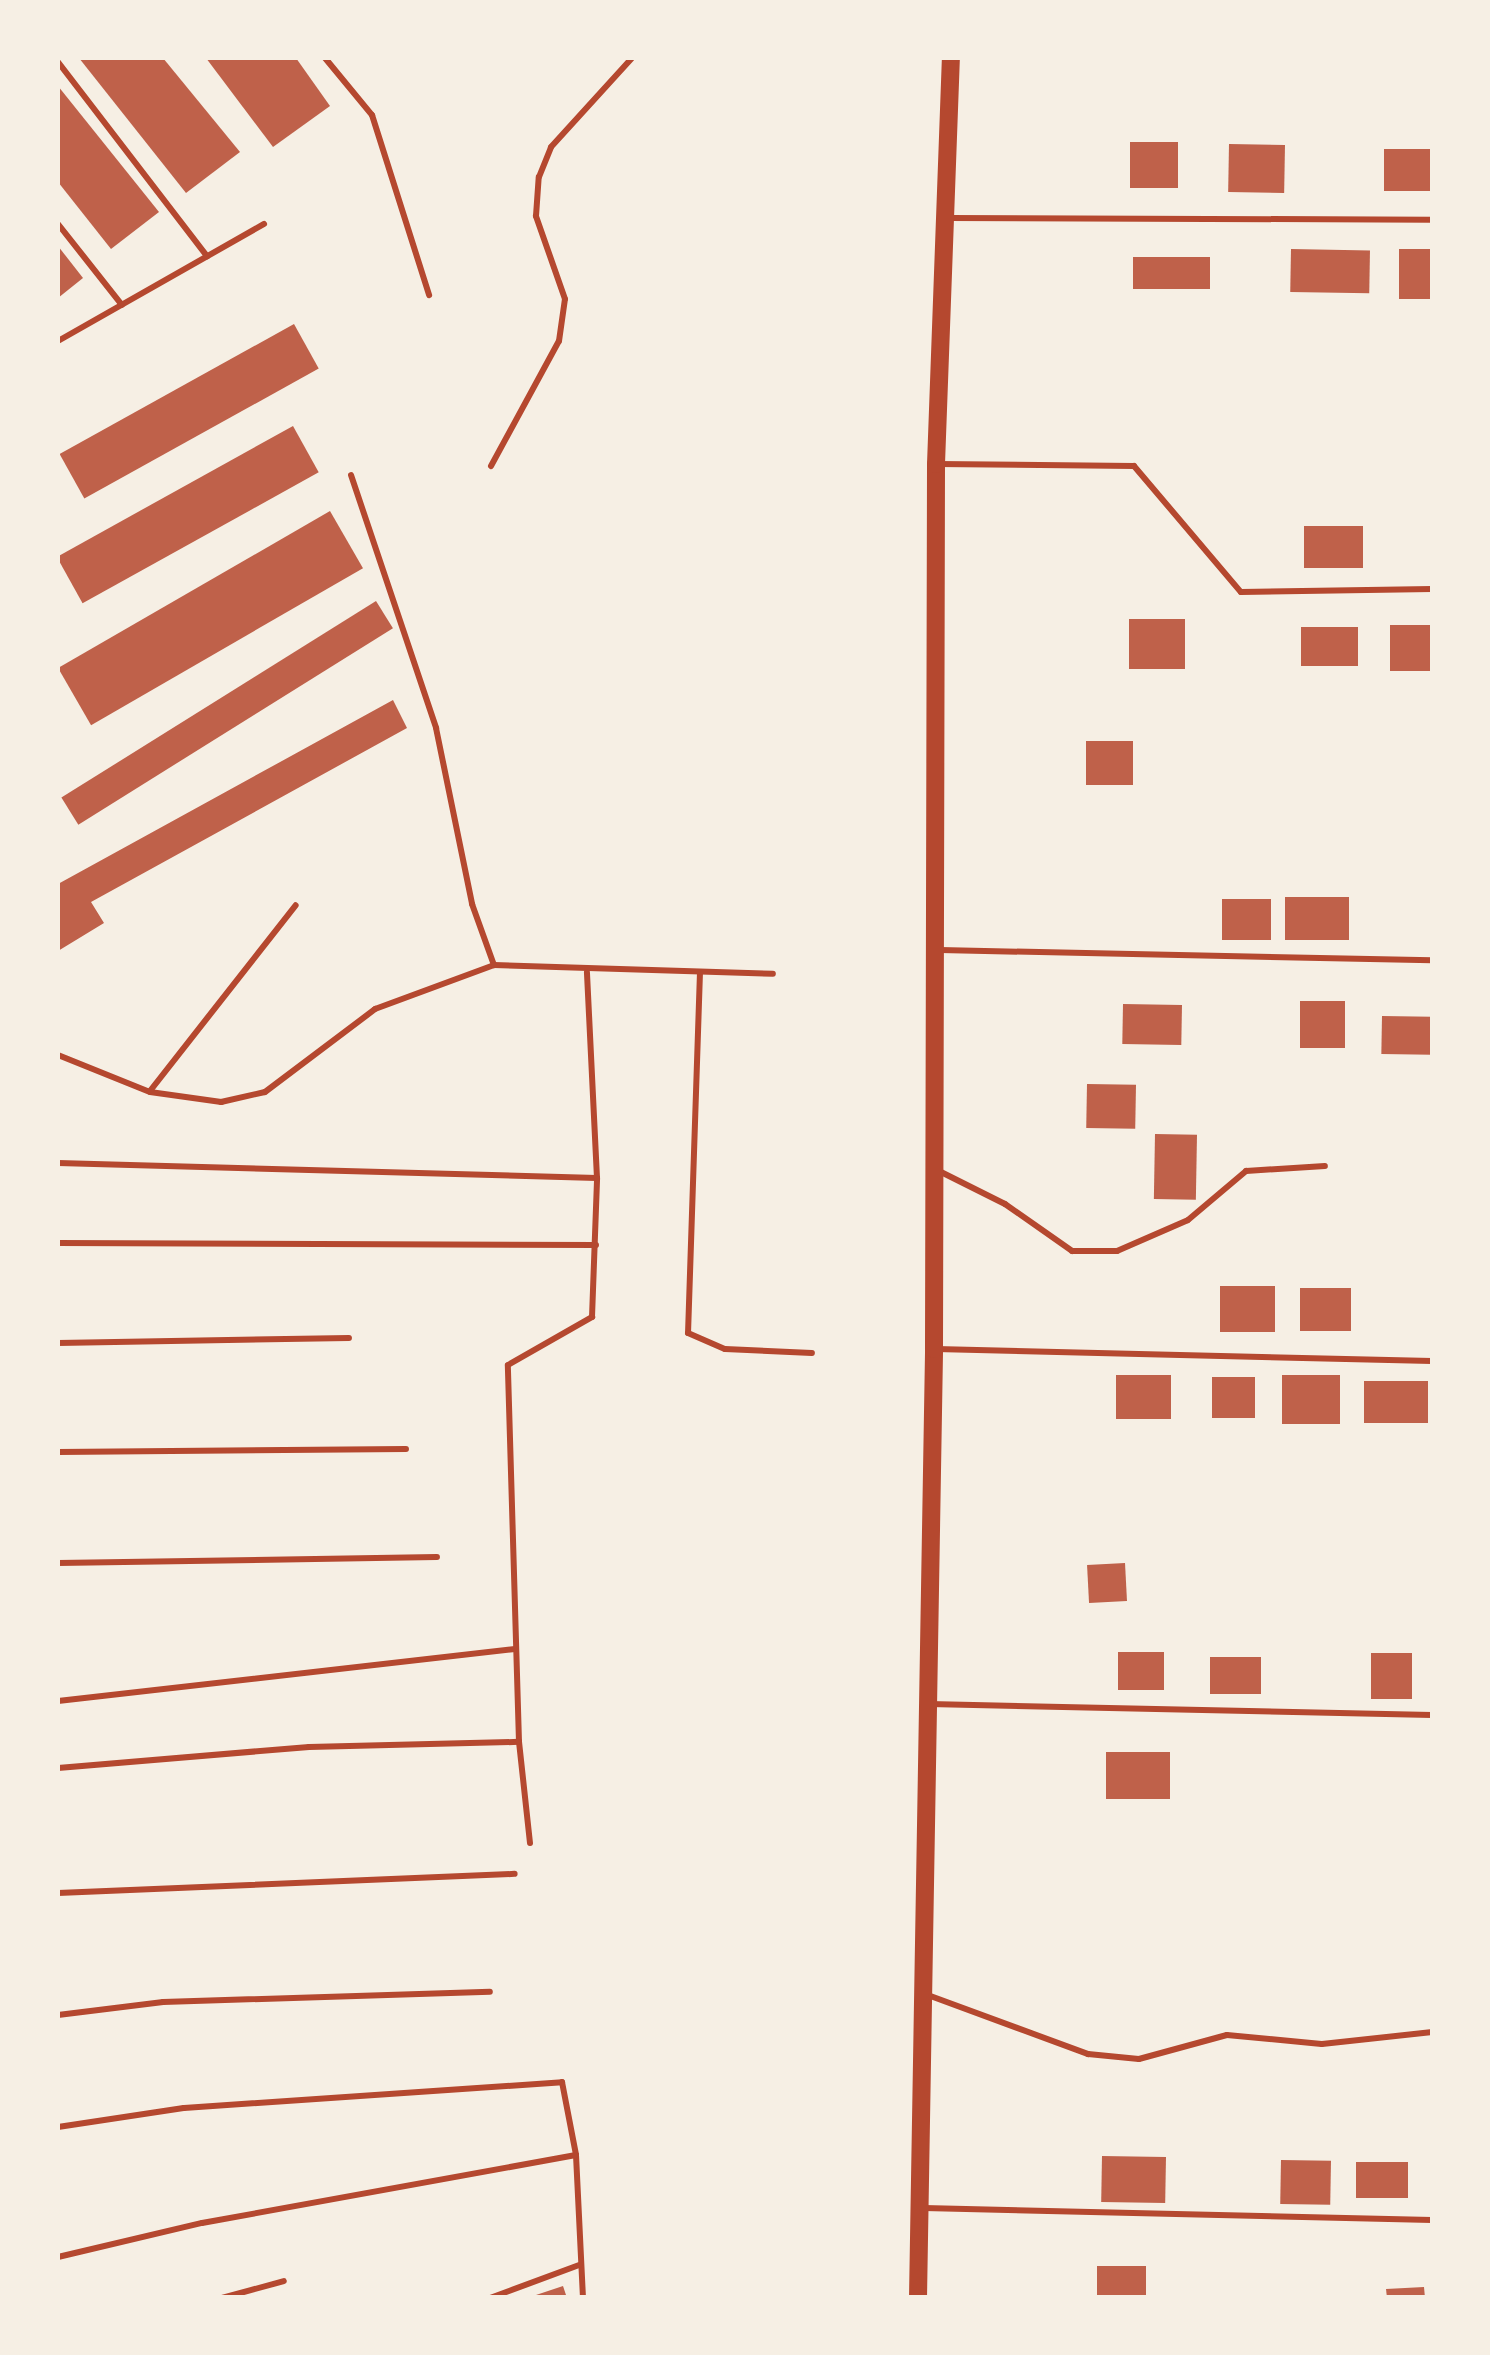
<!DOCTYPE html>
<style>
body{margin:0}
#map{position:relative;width:1490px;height:2355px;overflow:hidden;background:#f6efe4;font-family:Mulish,sans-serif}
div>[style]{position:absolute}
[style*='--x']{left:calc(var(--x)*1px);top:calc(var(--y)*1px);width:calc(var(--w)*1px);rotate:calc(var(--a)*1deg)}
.building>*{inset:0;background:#bf614a;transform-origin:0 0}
.service>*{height:6px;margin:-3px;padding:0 3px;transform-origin:3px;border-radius:3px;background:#b5482f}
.tertiary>*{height:18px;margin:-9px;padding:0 9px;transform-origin:9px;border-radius:9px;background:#b5482f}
span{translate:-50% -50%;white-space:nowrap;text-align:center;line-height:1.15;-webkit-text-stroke:8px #f6efe4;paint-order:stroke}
.frame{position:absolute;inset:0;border:60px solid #f6efe4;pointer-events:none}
</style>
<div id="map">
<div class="building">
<i style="clip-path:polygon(79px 58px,163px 58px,240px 152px,186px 193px)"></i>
<i style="clip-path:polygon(206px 58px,296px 58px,330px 106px,273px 147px)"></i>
<i style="clip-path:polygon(58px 86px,159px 212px,111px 249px,58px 182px)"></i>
<i style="left:1130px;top:142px;width:48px;height:46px"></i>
<i style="left:1229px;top:144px;width:56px;height:48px;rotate:1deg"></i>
<i style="left:1384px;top:149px;width:48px;height:42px"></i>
<i style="clip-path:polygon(58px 246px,83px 278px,58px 298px)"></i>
<i style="left:1291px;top:249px;width:79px;height:43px;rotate:1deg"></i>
<i style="left:1399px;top:249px;width:33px;height:50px"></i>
<i style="left:1133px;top:257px;width:77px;height:32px"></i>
<i style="left:294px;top:324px;width:51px;height:268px;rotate:61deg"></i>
<i style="left:293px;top:426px;width:53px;height:270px;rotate:61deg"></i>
<i style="left:330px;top:511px;width:66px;height:314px;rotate:60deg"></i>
<i style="left:1304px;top:526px;width:59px;height:42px"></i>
<i style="left:376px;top:601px;width:32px;height:371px;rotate:58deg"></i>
<i style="left:1129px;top:619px;width:56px;height:50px"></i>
<i style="left:1390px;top:625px;width:42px;height:46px"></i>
<i style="left:1301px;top:627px;width:57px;height:39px"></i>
<i style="clip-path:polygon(393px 700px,407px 728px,91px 902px,104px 923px,58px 951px,58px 884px)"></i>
<i style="left:1086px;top:741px;width:47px;height:44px"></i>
<i style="left:1285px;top:897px;width:64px;height:43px"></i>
<i style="left:1222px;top:899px;width:49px;height:41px"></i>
<i style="left:1300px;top:1001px;width:45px;height:47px"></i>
<i style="left:1123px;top:1004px;width:59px;height:40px;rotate:1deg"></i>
<i style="left:1382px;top:1016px;width:50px;height:38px;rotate:1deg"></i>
<i style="left:1087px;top:1084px;width:49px;height:44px;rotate:1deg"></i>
<i style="left:1155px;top:1134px;width:42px;height:65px;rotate:1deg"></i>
<i style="left:1220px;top:1286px;width:55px;height:46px"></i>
<i style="left:1300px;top:1288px;width:51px;height:43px"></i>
<i style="left:1116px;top:1375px;width:55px;height:44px"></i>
<i style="left:1340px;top:1375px;width:49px;height:58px;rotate:90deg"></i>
<i style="left:1212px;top:1377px;width:43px;height:41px"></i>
<i style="left:1364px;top:1381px;width:64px;height:42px"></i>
<i style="left:1125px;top:1563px;width:38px;height:38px;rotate:87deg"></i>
<i style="left:1118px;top:1652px;width:46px;height:38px"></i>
<i style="left:1371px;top:1653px;width:41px;height:46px"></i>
<i style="left:1210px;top:1657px;width:51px;height:37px"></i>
<i style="left:1106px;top:1752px;width:64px;height:47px"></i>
<i style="left:1102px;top:2156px;width:64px;height:46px;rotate:1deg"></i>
<i style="left:1281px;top:2160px;width:50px;height:44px;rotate:1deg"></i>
<i style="left:1356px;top:2162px;width:52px;height:36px"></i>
<i style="left:1097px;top:2266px;width:49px;height:32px"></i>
<i style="clip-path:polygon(563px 2286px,567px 2298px,530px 2298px,530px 2297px)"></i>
<i style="clip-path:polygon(1424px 2287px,1425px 2298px,1387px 2298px,1386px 2289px)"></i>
</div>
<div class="service">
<i style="--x:325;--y:58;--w:74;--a:50.5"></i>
<i style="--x:372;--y:115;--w:189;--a:72.4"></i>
<i style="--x:58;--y:62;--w:245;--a:52.5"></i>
<i style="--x:949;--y:218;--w:483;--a:0.2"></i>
<i style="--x:58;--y:224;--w:103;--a:51.7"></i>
<i style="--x:58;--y:341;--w:237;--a:-29.6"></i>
<i style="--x:937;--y:464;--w:197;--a:0.6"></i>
<i style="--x:1134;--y:466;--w:165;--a:49.7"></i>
<i style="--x:1241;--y:592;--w:191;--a:-0.9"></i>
<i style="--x:491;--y:466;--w:142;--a:-61.5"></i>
<i style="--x:559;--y:341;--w:42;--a:-81.9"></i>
<i style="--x:565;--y:299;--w:88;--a:-109.3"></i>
<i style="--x:536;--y:216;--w:39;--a:-86"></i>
<i style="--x:539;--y:177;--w:32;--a:-68"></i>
<i style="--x:551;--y:147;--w:120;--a:-47.7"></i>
<i style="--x:351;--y:475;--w:267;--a:71.4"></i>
<i style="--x:436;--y:728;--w:180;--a:78.4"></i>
<i style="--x:472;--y:904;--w:65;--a:70.2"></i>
<i style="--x:940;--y:950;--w:492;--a:1.2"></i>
<i style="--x:700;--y:972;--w:361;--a:91.9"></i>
<i style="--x:688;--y:1333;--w:40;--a:23.4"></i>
<i style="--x:725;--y:1349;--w:87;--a:2.6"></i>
<i style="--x:58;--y:1055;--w:99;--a:21.9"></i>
<i style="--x:150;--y:1092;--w:72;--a:8"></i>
<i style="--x:221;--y:1102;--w:45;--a:-12.8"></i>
<i style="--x:265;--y:1092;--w:138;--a:-37"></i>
<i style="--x:375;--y:1009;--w:127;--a:-20.3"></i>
<i style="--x:494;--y:965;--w:279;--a:1.8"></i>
<i style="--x:150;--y:1091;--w:236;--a:-51.9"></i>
<i style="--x:58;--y:1163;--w:539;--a:1.59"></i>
<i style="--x:937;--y:1170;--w:76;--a:26.6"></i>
<i style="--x:1005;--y:1204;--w:82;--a:35"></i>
<i style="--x:1072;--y:1251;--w:45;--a:0"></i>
<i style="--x:1117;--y:1251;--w:77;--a:-23.6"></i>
<i style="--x:1188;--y:1220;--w:76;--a:-40.2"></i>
<i style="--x:1246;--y:1171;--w:79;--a:-3.6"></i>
<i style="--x:58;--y:1243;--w:538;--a:0.21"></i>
<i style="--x:58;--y:1343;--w:291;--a:-1"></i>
<i style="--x:936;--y:1349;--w:496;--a:1.4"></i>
<i style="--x:58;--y:1452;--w:348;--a:-0.5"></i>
<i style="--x:58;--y:1563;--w:379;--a:-0.9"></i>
<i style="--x:58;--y:1701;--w:460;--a:-6.5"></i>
<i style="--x:929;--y:1704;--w:503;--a:1.25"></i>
<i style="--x:58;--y:1768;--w:252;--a:-4.8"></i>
<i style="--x:309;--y:1747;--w:210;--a:-1.4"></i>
<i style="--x:530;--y:1843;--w:102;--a:-96.2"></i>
<i style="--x:519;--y:1742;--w:377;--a:-91.7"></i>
<i style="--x:508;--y:1365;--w:97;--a:-29.7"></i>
<i style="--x:592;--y:1317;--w:139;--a:-87.9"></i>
<i style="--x:597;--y:1178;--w:206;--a:-92.8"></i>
<i style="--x:58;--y:1893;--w:457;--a:-2.4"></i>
<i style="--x:925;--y:1994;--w:174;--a:20.2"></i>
<i style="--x:1088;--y:2054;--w:51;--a:5.6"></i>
<i style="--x:1139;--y:2059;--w:91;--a:-15.3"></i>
<i style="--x:1227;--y:2035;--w:95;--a:5.4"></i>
<i style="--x:1322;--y:2044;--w:111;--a:-6.2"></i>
<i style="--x:58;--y:2015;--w:106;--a:-7.1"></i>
<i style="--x:163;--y:2002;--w:327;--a:-1.8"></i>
<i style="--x:58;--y:2127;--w:127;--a:-8.6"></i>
<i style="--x:184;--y:2108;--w:379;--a:-3.9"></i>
<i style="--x:562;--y:2082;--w:74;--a:79.1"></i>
<i style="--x:576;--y:2155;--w:143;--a:87.2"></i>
<i style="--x:924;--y:2208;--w:508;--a:1.35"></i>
<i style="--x:58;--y:2257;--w:148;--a:-13.3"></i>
<i style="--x:202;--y:2223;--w:380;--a:-10.3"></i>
<i style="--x:222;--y:2298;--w:64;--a:-15.3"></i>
<i style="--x:490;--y:2298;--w:95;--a:-20.3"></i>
</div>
<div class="tertiary">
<i style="--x:918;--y:2298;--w:949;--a:-89.03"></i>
<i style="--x:934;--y:1349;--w:885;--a:-89.87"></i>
<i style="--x:936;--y:464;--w:406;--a:-87.9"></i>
</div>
<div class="frame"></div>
</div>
